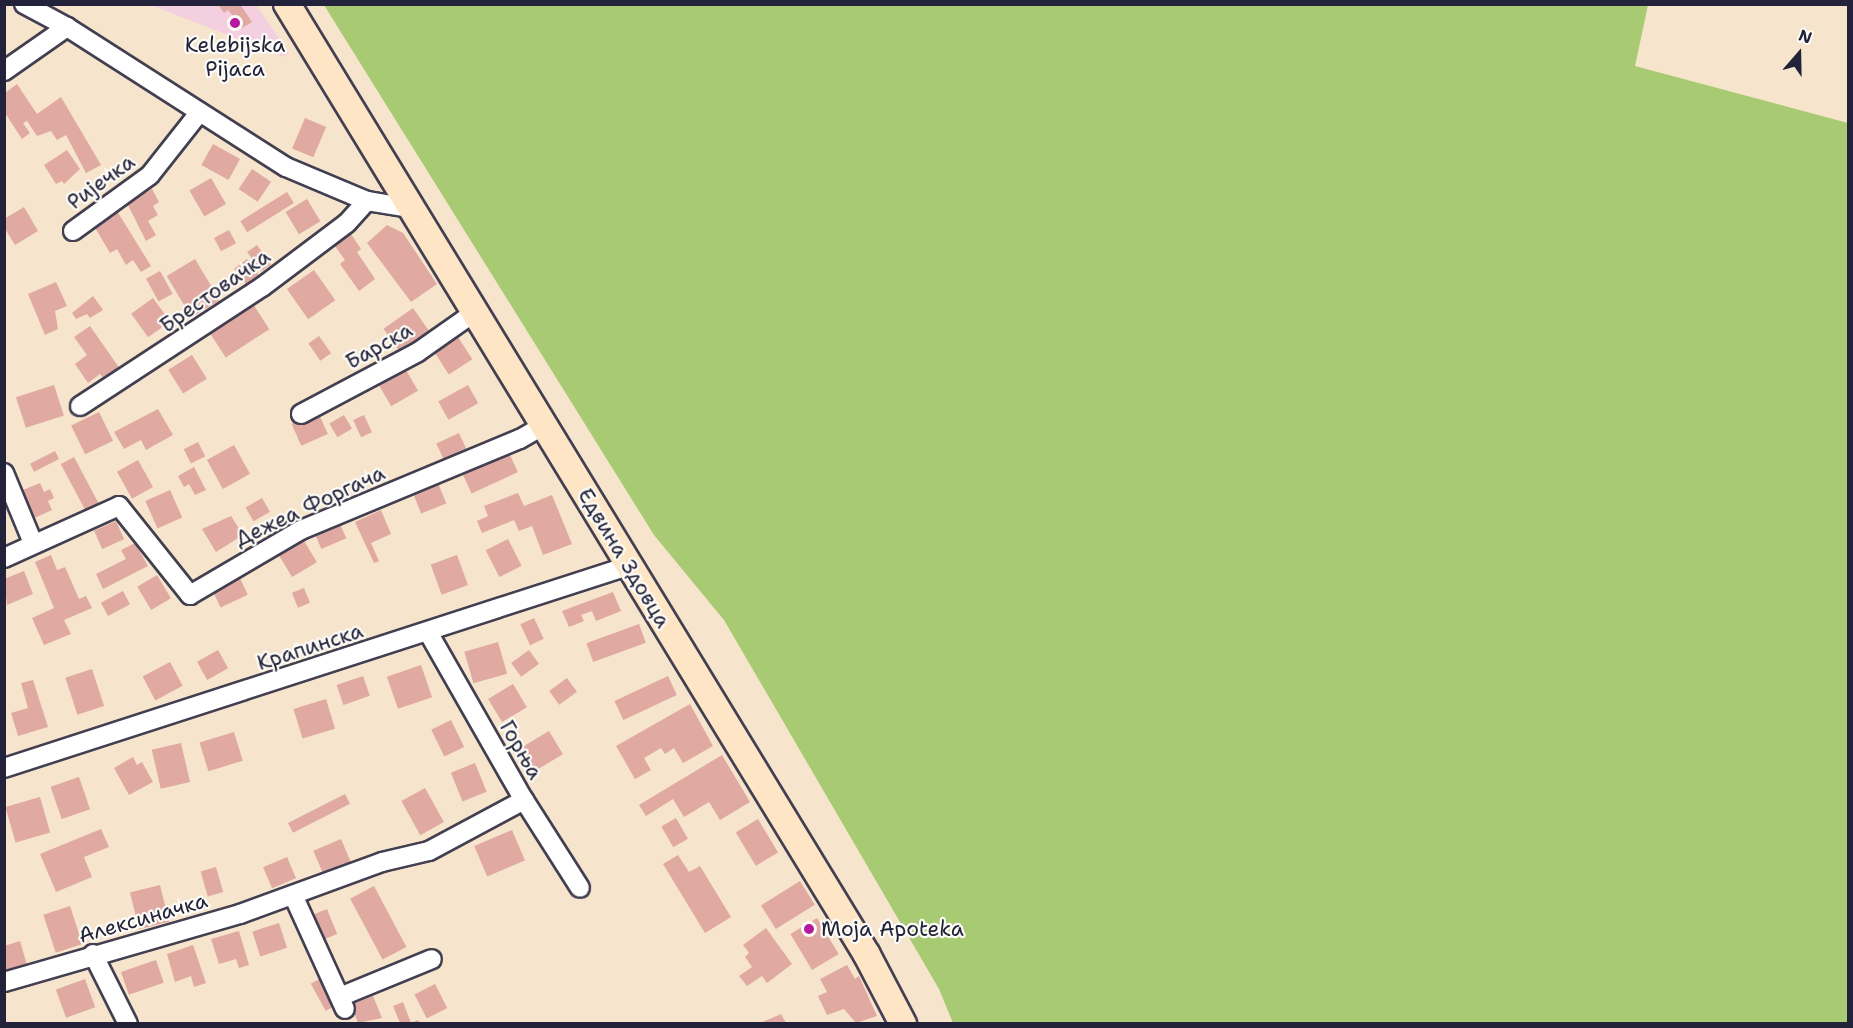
<!DOCTYPE html>
<meta charset="utf-8">
<style>
body{margin:0}
#map{position:relative;width:1853px;height:1028px;overflow:hidden;background:#f6e4cc;font-family:"Shantell Sans",sans-serif}
div>[style]{position:absolute}
[style*='--x']{left:calc(var(--x)*1px);top:calc(var(--y)*1px);width:calc(var(--w)*1px);rotate:calc(var(--a)*1deg)}
.built>*{inset:0;background:#f3cfe0}
.green>*{inset:0;background:#a7ca73}
.building>*{inset:0;background:#e0a9a2;transform-origin:0 0}
.roads{filter:drop-shadow(2px 0 #423f51) drop-shadow(-2px 0 #423f51) drop-shadow(0 2px #423f51) drop-shadow(0 -2px #423f51)}
.street>*{height:18px;margin:-9px;padding:0 9px;transform-origin:9px;border-radius:9px;background:#fff}
.secondary>*{height:26px;margin:-13px;padding:0 13px;transform-origin:13px;border-radius:13px;background:#fde5c5}
.dots>*{width:16px;height:16px;translate:-50% -50%;box-sizing:border-box;border:3px solid #fdfcf7;border-radius:50%}
span{translate:-50% -50%;white-space:nowrap;text-align:center;line-height:1.15;-webkit-text-stroke:4.5px #fdfcf7;paint-order:stroke}
.poi-label{font-size:21px;color:#22223b}
.left{translate:0 -50%;text-align:left}
.street-label{font-size:21px;color:#22223b}
.frame{position:absolute;inset:0;border:6px solid #22223b;pointer-events:none}
.north{position:absolute;left:1769px;top:24px;width:60px;height:60px;-webkit-text-stroke:4px #fdfcf7;paint-order:stroke;rotate:20deg;font-size:16px;font-weight:700;line-height:24px;text-align:center;color:#22223b}
.north::after{content:'';display:block;margin:auto;width:21px;height:27px;background:#22223b;clip-path:polygon(50% 0,100% 100%,50% 72%,0 100%)}
</style>
<div id="map">
<div class="built">
<i style="clip-path:polygon(151px 5px,256px 5px,289px 53px,284px 57px)"></i>
</div>
<div class="green">
<i style="clip-path:polygon(324px 5px,1648px 5px,1635px 66px,1848px 123px,1848px 1023px,953px 1023px,939px 989px,724px 620px,654px 535px)"></i>
</div>
<div class="building">
<i style="clip-path:polygon(218px 4px,240px 4px,252px 22px,242px 28px,228px 10px,224px 13px)"></i>
<i style="clip-path:polygon(17px 84px,37px 114px,61px 97px,101px 165px,86px 173px,66px 135px,57px 140px,51px 131px,37px 136px,27px 121px,23px 123px,30px 133px,22px 139px,5px 113px,5px 93px)"></i>
<i style="left:305px;top:118px;width:23px;height:33px;rotate:23deg"></i>
<i style="left:213px;top:144px;width:31px;height:24px;rotate:29deg"></i>
<i style="clip-path:polygon(67px 150px,80px 169px,64px 184px,62px 181px,56px 184px,44px 165px)"></i>
<i style="left:252px;top:169px;width:23px;height:24px;rotate:34deg"></i>
<i style="left:211px;top:178px;width:30px;height:25px;rotate:60deg"></i>
<i style="clip-path:polygon(152px 189px,159px 202px,153px 206px,158px 215px,148px 221px,156px 235px,146px 241px,127px 203px)"></i>
<i style="left:287px;top:192px;width:13px;height:55px;rotate:58deg"></i>
<i style="left:307px;top:199px;width:26px;height:25px;rotate:59deg"></i>
<i style="clip-path:polygon(24px 207px,38px 231px,15px 245px,4px 227px,4px 219px)"></i>
<i style="clip-path:polygon(117px 211px,151px 266px,141px 272px,133px 260px,126px 265px,117px 249px,110px 253px,94px 226px)"></i>
<i style="clip-path:polygon(387px 225px,403px 233px,437px 284px,411px 302px,367px 243px)"></i>
<i style="left:229px;top:230px;width:15px;height:17px;rotate:62deg"></i>
<i style="clip-path:polygon(349px 231px,361px 249px,357px 252px,375px 279px,359px 291px,340px 264px,345px 260px,332px 242px)"></i>
<i style="left:257px;top:245px;width:24px;height:12px;rotate:55deg"></i>
<i style="left:195px;top:259px;width:48px;height:33px;rotate:59deg"></i>
<i style="left:247px;top:259px;width:20px;height:16px;rotate:53deg"></i>
<i style="left:314px;top:270px;width:37px;height:33px;rotate:55deg"></i>
<i style="left:160px;top:271px;width:26px;height:16px;rotate:61deg"></i>
<i style="clip-path:polygon(56px 282px,67px 306px,55px 311px,58px 329px,45px 335px,28px 294px)"></i>
<i style="clip-path:polygon(93px 296px,103px 310px,90px 318px,87px 314px,76px 319px,72px 313px)"></i>
<i style="left:153px;top:298px;width:29px;height:27px;rotate:54deg"></i>
<i style="left:253px;top:304px;width:30px;height:52px;rotate:57deg"></i>
<i style="left:413px;top:308px;width:28px;height:36px;rotate:55deg"></i>
<i style="clip-path:polygon(90px 326px,120px 369px,105px 380px,100px 374px,88px 383px,75px 364px,87px 355px,74px 337px)"></i>
<i style="left:456px;top:334px;width:30px;height:28px;rotate:57deg"></i>
<i style="left:319px;top:336px;width:21px;height:13px;rotate:55deg"></i>
<i style="left:192px;top:355px;width:28px;height:28px;rotate:58deg"></i>
<i style="left:406px;top:370px;width:24px;height:31px;rotate:60deg"></i>
<i style="left:54px;top:385px;width:32px;height:40px;rotate:72deg"></i>
<i style="left:468px;top:385px;width:21px;height:34px;rotate:61deg"></i>
<i style="clip-path:polygon(158px 409px,173px 435px,146px 450px,141px 440px,124px 449px,114px 432px)"></i>
<i style="left:99px;top:412px;width:32px;height:31px;rotate:64deg"></i>
<i style="left:318px;top:412px;width:24px;height:29px;rotate:66deg"></i>
<i style="left:344px;top:415px;width:16px;height:17px;rotate:60deg"></i>
<i style="left:364px;top:415px;width:19px;height:12px;rotate:65deg"></i>
<i style="left:459px;top:433px;width:17px;height:25px;rotate:65deg"></i>
<i style="left:198px;top:442px;width:16px;height:16px;rotate:63deg"></i>
<i style="left:234px;top:445px;width:33px;height:31px;rotate:61deg"></i>
<i style="left:55px;top:451px;width:9px;height:28px;rotate:63deg"></i>
<i style="left:509px;top:453px;width:21px;height:51px;rotate:65deg"></i>
<i style="left:74px;top:457px;width:52px;height:15px;rotate:62deg"></i>
<i style="left:138px;top:460px;width:31px;height:24px;rotate:61deg"></i>
<i style="clip-path:polygon(194px 467px,206px 490px,195px 495px,189px 484px,184px 487px,178px 476px)"></i>
<i style="clip-path:polygon(40px 483px,44px 492px,50px 489px,54px 498px,48px 501px,52px 510px,30px 520px,18px 492px)"></i>
<i style="left:438px;top:483px;width:22px;height:27px;rotate:68deg"></i>
<i style="left:170px;top:490px;width:30px;height:27px;rotate:66deg"></i>
<i style="clip-path:polygon(518px 493px,524px 506px,552px 495px,572px 544px,543px 555px,532px 526px,519px 531px,514px 520px,482px 533px,477px 521px,488px 516px,484px 506px)"></i>
<i style="left:262px;top:498px;width:16px;height:19px;rotate:60deg"></i>
<i style="clip-path:polygon(381px 510px,391px 534px,371px 543px,379px 561px,374px 563px,355px 522px)"></i>
<i style="clip-path:polygon(231px 516px,243px 535px,216px 552px,202px 529px)"></i>
<i style="left:338px;top:519px;width:21px;height:27px;rotate:67deg"></i>
<i style="left:116px;top:521px;width:20px;height:24px;rotate:66deg"></i>
<i style="left:303px;top:539px;width:27px;height:29px;rotate:59deg"></i>
<i style="left:508px;top:539px;width:30px;height:25px;rotate:63deg"></i>
<i style="clip-path:polygon(135px 543px,148px 566px,103px 589px,96px 574px,126px 559px,121px 550px)"></i>
<i style="clip-path:polygon(51px 555px,57px 570px,65px 567px,79px 599px,86px 596px,92px 608px,64px 620px,71px 634px,44px 645px,32px 618px,54px 608px,35px 562px)"></i>
<i style="left:457px;top:555px;width:32px;height:28px;rotate:70deg"></i>
<i style="clip-path:polygon(24px 571px,33px 594px,7px 605px,4px 579px)"></i>
<i style="left:238px;top:574px;width:23px;height:30px;rotate:65deg"></i>
<i style="left:157px;top:575px;width:27px;height:23px;rotate:59deg"></i>
<i style="left:304px;top:588px;width:16px;height:13px;rotate:68deg"></i>
<i style="left:123px;top:591px;width:15px;height:25px;rotate:62deg"></i>
<i style="clip-path:polygon(613px 592px,621px 611px,596px 621px,592px 611px,581px 615px,584px 621px,569px 627px,562px 611px)"></i>
<i style="left:534px;top:618px;width:23px;height:15px;rotate:65deg"></i>
<i style="left:639px;top:624px;width:20px;height:56px;rotate:70deg"></i>
<i style="left:498px;top:642px;width:33px;height:35px;rotate:74deg"></i>
<i style="left:218px;top:650px;width:21px;height:24px;rotate:61deg"></i>
<i style="left:529px;top:650px;width:17px;height:22px;rotate:54deg"></i>
<i style="left:170px;top:662px;width:27px;height:31px;rotate:62deg"></i>
<i style="left:421px;top:665px;width:34px;height:36px;rotate:71deg"></i>
<i style="left:92px;top:669px;width:39px;height:28px;rotate:72deg"></i>
<i style="left:363px;top:676px;width:21px;height:28px;rotate:71deg"></i>
<i style="left:668px;top:676px;width:21px;height:59px;rotate:65deg"></i>
<i style="left:567px;top:678px;width:17px;height:22px;rotate:54deg"></i>
<i style="clip-path:polygon(33px 680px,48px 727px,18px 736px,11px 713px,28px 708px,21px 683px)"></i>
<i style="left:513px;top:684px;width:27px;height:29px;rotate:59deg"></i>
<i style="left:326px;top:699px;width:31px;height:34px;rotate:73deg"></i>
<i style="clip-path:polygon(690px 704px,713px 746px,683px 763px,674px 748px,665px 754px,661px 748px,644px 758px,651px 770px,635px 779px,616px 746px)"></i>
<i style="left:451px;top:720px;width:30px;height:22px;rotate:64deg"></i>
<i style="left:549px;top:731px;width:27px;height:34px;rotate:59deg"></i>
<i style="left:234px;top:732px;width:30px;height:36px;rotate:73deg"></i>
<i style="left:181px;top:743px;width:40px;height:30px;rotate:77deg"></i>
<i style="clip-path:polygon(722px 755px,750px 802px,720px 820px,709px 802px,684px 817px,673px 799px,646px 816px,639px 805px)"></i>
<i style="clip-path:polygon(133px 757px,137px 765px,142px 762px,153px 782px,129px 795px,114px 768px)"></i>
<i style="left:475px;top:763px;width:31px;height:26px;rotate:68deg"></i>
<i style="left:79px;top:777px;width:34px;height:30px;rotate:71deg"></i>
<i style="left:425px;top:788px;width:39px;height:27px;rotate:61deg"></i>
<i style="left:345px;top:794px;width:11px;height:64px;rotate:63deg"></i>
<i style="left:40px;top:797px;width:37px;height:36px;rotate:74deg"></i>
<i style="left:676px;top:818px;width:24px;height:17px;rotate:60deg"></i>
<i style="left:758px;top:819px;width:39px;height:26px;rotate:59deg"></i>
<i style="clip-path:polygon(101px 829px,109px 847px,84px 857px,92px 877px,56px 892px,40px 854px)"></i>
<i style="left:512px;top:830px;width:33px;height:41px;rotate:67deg"></i>
<i style="left:341px;top:839px;width:26px;height:30px;rotate:67deg"></i>
<i style="clip-path:polygon(678px 855px,689px 872px,700px 866px,731px 917px,705px 933px,663px 864px)"></i>
<i style="left:287px;top:857px;width:23px;height:26px;rotate:67deg"></i>
<i style="left:216px;top:867px;width:26px;height:16px;rotate:74deg"></i>
<i style="left:800px;top:881px;width:28px;height:46px;rotate:58deg"></i>
<i style="left:160px;top:885px;width:38px;height:31px;rotate:76deg"></i>
<i style="left:374px;top:886px;width:69px;height:27px;rotate:62deg"></i>
<i style="left:70px;top:906px;width:40px;height:28px;rotate:72deg"></i>
<i style="left:327px;top:909px;width:27px;height:17px;rotate:68deg"></i>
<i style="left:817px;top:918px;width:42px;height:31px;rotate:59deg"></i>
<i style="left:279px;top:923px;width:26px;height:28px;rotate:72deg"></i>
<i style="clip-path:polygon(766px 928px,792px 964px,767px 983px,762px 976px,747px 986px,739px 976px,752px 967px,745px 957px,749px 953px,743px 945px)"></i>
<i style="clip-path:polygon(239px 931px,249px 965px,239px 968px,236px 959px,219px 964px,211px 939px)"></i>
<i style="clip-path:polygon(20px 941px,27px 965px,4px 972px,4px 946px)"></i>
<i style="clip-path:polygon(193px 945px,206px 983px,194px 987px,191px 976px,175px 982px,167px 954px)"></i>
<i style="left:156px;top:960px;width:24px;height:37px;rotate:71deg"></i>
<i style="clip-path:polygon(847px 965px,855px 979px,859px 976px,877px 1016px,856px 1023px,844px 1009px,827px 1015px,818px 996px,827px 992px,820px 979px)"></i>
<i style="left:323px;top:977px;width:31px;height:14px;rotate:61deg"></i>
<i style="left:85px;top:979px;width:30px;height:31px;rotate:70deg"></i>
<i style="left:435px;top:984px;width:27px;height:23px;rotate:63deg"></i>
<i style="clip-path:polygon(373px 996px,382px 1018px,358px 1023px,351px 1005px)"></i>
<i style="clip-path:polygon(403px 1002px,411px 1023px,418px 1020px,420px 1023px,400px 1023px,393px 1006px)"></i>
<i style="clip-path:polygon(781px 1014px,786px 1023px,760px 1023px)"></i>
</div>
<div class="roads">
<div class="street">
<i style="--x:24;--y:4;--w:49;--a:28.1"></i>
<i style="--x:4;--y:71;--w:77;--a:-34.9"></i>
<i style="--x:67;--y:27;--w:260;--a:32.6"></i>
<i style="--x:286;--y:167;--w:88;--a:22.8"></i>
<i style="--x:367;--y:201;--w:44;--a:9.2"></i>
<i style="--x:73;--y:231;--w:95;--a:-36"></i>
<i style="--x:150;--y:175;--w:79;--a:-51.7"></i>
<i style="--x:80;--y:406;--w:217;--a:-33.2"></i>
<i style="--x:262;--y:287;--w:106;--a:-37"></i>
<i style="--x:347;--y:223;--w:30;--a:-48"></i>
<i style="--x:301;--y:414;--w:132;--a:-27.9"></i>
<i style="--x:418;--y:352;--w:70;--a:-35.1"></i>
<i style="--x:4;--y:473;--w:76;--a:67.5"></i>
<i style="--x:4;--y:558;--w:126;--a:-24.3"></i>
<i style="--x:119;--y:506;--w:114;--a:51.4"></i>
<i style="--x:190;--y:595;--w:129;--a:-30.4"></i>
<i style="--x:301;--y:530;--w:237;--a:-22.6"></i>
<i style="--x:520;--y:439;--w:28;--a:-30"></i>
<i style="--x:428;--y:632;--w:193;--a:60.3"></i>
<i style="--x:524;--y:800;--w:104;--a:57.5"></i>
<i style="--x:4;--y:768;--w:656;--a:-17.94"></i>
<i style="--x:293;--y:895;--w:125;--a:65.5"></i>
<i style="--x:93;--y:954;--w:78;--a:63.4"></i>
<i style="--x:4;--y:982;--w:246;--a:-16.1"></i>
<i style="--x:240;--y:914;--w:151;--a:-20.1"></i>
<i style="--x:382;--y:862;--w:48;--a:-13.2"></i>
<i style="--x:429;--y:851;--w:108;--a:-28.2"></i>
<i style="--x:342;--y:996;--w:97;--a:-22.3"></i>
</div>
<div class="secondary">
<i style="--x:287;--y:4;--w:1114;--a:58.62"></i>
<i style="--x:867;--y:955;--w:78;--a:62.4"></i>
</div>
</div>
<div class="dots">
<i style="left:235px;top:23px;background:#b5179e"></i>
<i style="left:809px;top:929px;background:#b5179e"></i>
</div>
<div class="poi-label">
<span style="left:235px;top:57px">Kelebijska<br>Pijaca</span>
<span class="left" style="left:821px;top:929px">Moja Apoteka</span>
</div>
<div class="street-label">
<span style="left:101px;top:182px;rotate:-36deg">Ријечка</span>
<span style="left:215px;top:291px;rotate:-35deg">Брестовачка</span>
<span style="left:379px;top:346px;rotate:-29deg">Барска</span>
<span style="left:310px;top:506px;rotate:-25deg">Дежеа Форгача</span>
<span style="left:624px;top:558px;rotate:59deg">Едвина Здовца</span>
<span style="left:310px;top:647px;rotate:-18deg">Крапинска</span>
<span style="left:521px;top:750px;rotate:60deg">Горња</span>
<span style="left:143px;top:918px;rotate:-16deg">Алексиначка</span>
</div>
<div class="frame"></div>
<div class="north">N</div>
</div>
